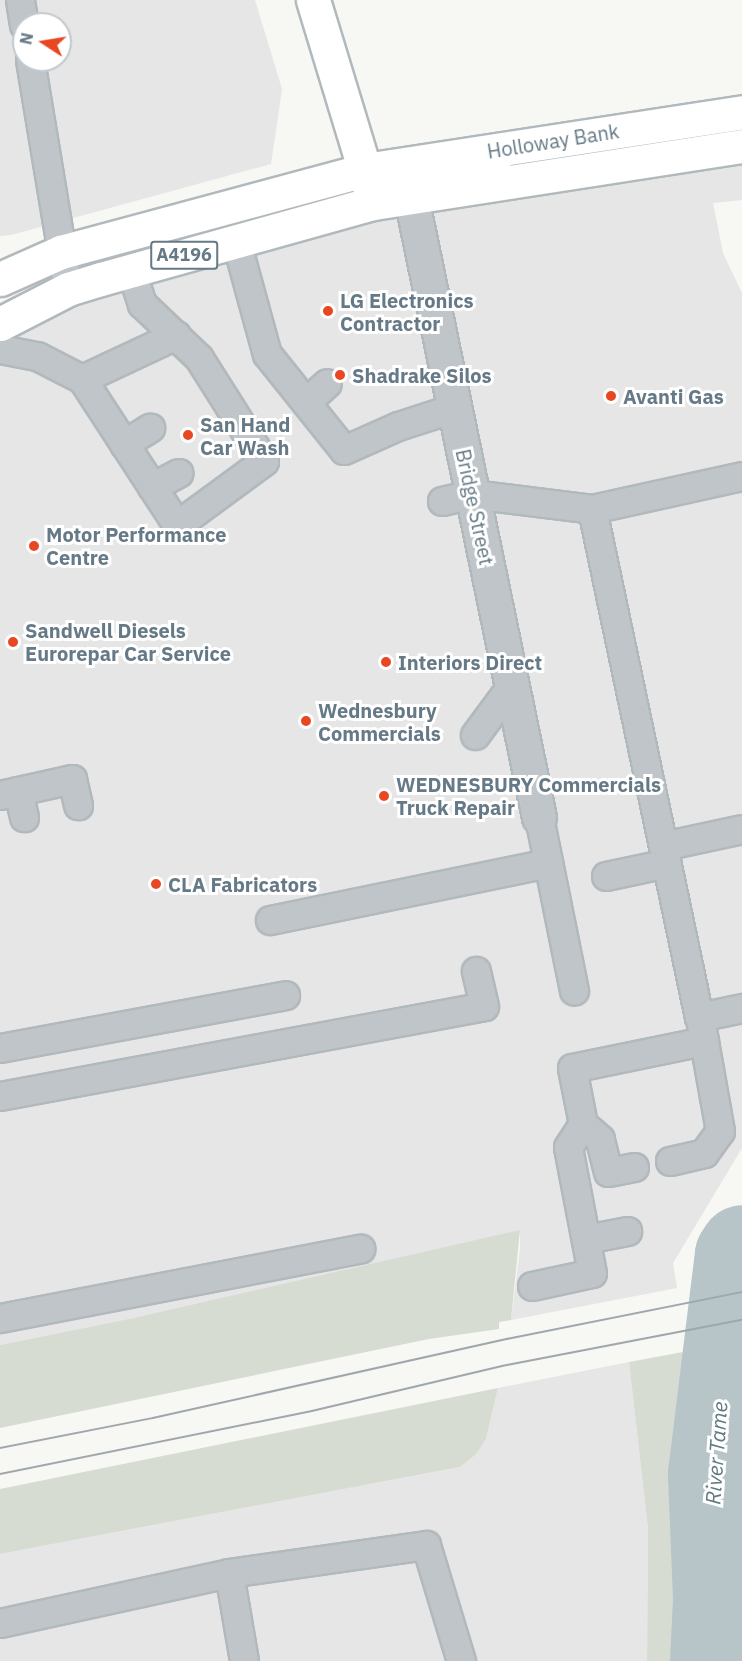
<!DOCTYPE html>
<style>
body{margin:0}
#map{position:relative;width:742px;height:1661px;overflow:hidden;background:#f7f7f4;font-family:"IBM Plex Sans",sans-serif}
div>[style]{position:absolute}
[style*='--x']{left:calc(var(--x)*1px);top:calc(var(--y)*1px);width:calc(var(--w)*1px);rotate:calc(var(--a)*1deg)}
.built>*{inset:0;background:#e5e6e5}
.green>*{inset:0;background:#d7dcd3}
.river>*{height:84px;margin:-42px;padding:0 42px;transform-origin:42px;border-radius:42px;background:#b7c5c8}
.roads{filter:drop-shadow(2px 0 #b2b9bd) drop-shadow(-2px 0 #b2b9bd) drop-shadow(0 2px #b2b9bd) drop-shadow(0 -2px #b2b9bd)}
.lane>*{height:27px;margin:-13.5px;padding:0 13.5px;transform-origin:13.5px;border-radius:13.5px;background:#c0c5c9}
.street>*{height:33px;margin:-16.5px;padding:0 16.5px;transform-origin:16.5px;border-radius:16.5px;background:#c0c5c9}
.secondary>*{height:33px;margin:-16.5px;padding:0 16.5px;transform-origin:16.5px;border-radius:16.5px;background:#fff}
.primary>*{height:33px;margin:-16.5px;padding:0 16.5px;transform-origin:16.5px;border-radius:16.5px;background:#fff}
.tram>*{height:1.5px;margin:-0.75px;padding:0 0.75px;transform-origin:0.75px;border-radius:0.75px;background:#9fa7ad}
.dots>*{width:16px;height:16px;translate:-50% -50%;box-sizing:border-box;border:3px solid #fff;border-radius:50%}
span{translate:-50% -50%;white-space:nowrap;text-align:center;line-height:1.15;-webkit-text-stroke:6px #fff;paint-order:stroke}
.shield-label span{padding:2px 4px;background:#fff;border:2px solid;border-radius:4px;-webkit-text-stroke-width:0}
.shield-label{font-size:18px;color:#657986;font-weight:700}
.street-label{font-size:20px;color:#657986}
.poi-label{font-size:20px;color:#657986;font-weight:700}
.left{translate:0 -50%;text-align:left}
.water-label{font-size:21px;color:#617b82;font-style:italic}
.north{position:absolute;left:12px;top:12px;width:60px;height:60px;box-sizing:border-box;background:#fff;border:2px solid #c1c9cf;border-radius:50%;rotate:282deg;font-size:16px;font-weight:700;line-height:24px;text-align:center;color:#657986}
.north::after{content:'';display:block;margin:auto;width:21px;height:27px;background:#e94622;clip-path:polygon(50% 0,100% 100%,50% 72%,0 100%)}
</style>
<div id="map">
<div class="built">
<i style="clip-path:polygon(evenodd,0 0,255px 0,282px 89px,271px 164px,11px 235px,0 236px,0 0,24px 24px,60px 24px,60px 60px,24px 60px,24px 24px)"></i>
<i style="clip-path:polygon(742px 160px,742px 200px,713px 203px,723px 253px,742px 293px,742px 1148px,673px 1263px,677px 1288px,511px 1320px,520px 1249px,520px 1231px,133px 1318px,0 1345px,0 324px,374px 203px)"></i>
<i style="clip-path:polygon(629px 1362px,648px 1529px,647px 1661px,0 1661px,0 1554px,460px 1467px,486px 1439px,498px 1388px)"></i>
</div>
<div class="green">
<i style="clip-path:polygon(520px 1230px,511px 1320px,499px 1322px,499px 1329px,429px 1339px,0 1428px,0 1345px,133px 1318px)"></i>
<i style="clip-path:polygon(742px 1341px,742px 1661px,647px 1661px,648px 1529px,629px 1362px)"></i>
<i style="clip-path:polygon(498px 1388px,486px 1439px,476px 1454px,460px 1467px,0 1554px,0 1489px)"></i>
</div>
<div class="river">
<i style="--x:712;--y:1661;--w:62;--a:-87.2"></i>
<i style="--x:715;--y:1599;--w:125;--a:-92.3"></i>
<i style="--x:710;--y:1474;--w:221;--a:-83"></i>
<i style="--x:737;--y:1255;--w:9;--a:-58"></i>
</div>
<div class="roads">
<div class="lane">
<i style="--x:20;--y:0;--w:25;--a:81"></i>
<i style="--x:30;--y:60;--w:232;--a:80.6"></i>
<i style="--x:236;--y:241;--w:117;--a:74.7"></i>
<i style="--x:267;--y:354;--w:123;--a:51.3"></i>
<i style="--x:344;--y:450;--w:59;--a:-24"></i>
<i style="--x:398;--y:426;--w:59;--a:-17.8"></i>
<i style="--x:0;--y:349;--w:38;--a:11"></i>
<i style="--x:37;--y:356;--w:51;--a:27.1"></i>
<i style="--x:82;--y:379;--w:174;--a:56.9"></i>
<i style="--x:177;--y:525;--w:108;--a:-36.3"></i>
<i style="--x:264;--y:461;--w:122;--a:-122.3"></i>
<i style="--x:199;--y:358;--w:79;--a:-136.5"></i>
<i style="--x:142;--y:304;--w:36;--a:-108"></i>
<i style="--x:82;--y:379;--w:104;--a:-25.1"></i>
<i style="--x:306;--y:402;--w:28;--a:-42"></i>
<i style="--x:124;--y:444;--w:31;--a:-32"></i>
<i style="--x:152;--y:487;--w:30;--a:-28"></i>
<i style="--x:442;--y:501;--w:31;--a:-13"></i>
<i style="--x:472;--y:494;--w:121;--a:7.1"></i>
<i style="--x:592;--y:509;--w:154;--a:-12.4"></i>
<i style="--x:592;--y:509;--w:519;--a:78.11"></i>
<i style="--x:699;--y:1017;--w:44;--a:-11.8"></i>
<i style="--x:475;--y:735;--w:62;--a:-53.5"></i>
<i style="--x:18;--y:791;--w:27;--a:77"></i>
<i style="--x:0;--y:795;--w:74;--a:-12.5"></i>
<i style="--x:72;--y:779;--w:27;--a:77"></i>
<i style="--x:539;--y:817;--w:177;--a:78.6"></i>
<i style="--x:663;--y:846;--w:81;--a:-12.1"></i>
<i style="--x:606;--y:876;--w:62;--a:-12"></i>
<i style="--x:270;--y:920;--w:284;--a:-11.6"></i>
<i style="--x:0;--y:1048;--w:290;--a:-10.5"></i>
<i style="--x:0;--y:1096;--w:492;--a:-10.5"></i>
<i style="--x:484;--y:1006;--w:36;--a:-103"></i>
<i style="--x:670;--y:1161;--w:35;--a:-13"></i>
<i style="--x:704;--y:1153;--w:27;--a:-54"></i>
<i style="--x:720;--y:1131;--w:109;--a:-100.1"></i>
<i style="--x:634;--y:1167;--w:26;--a:169"></i>
<i style="--x:608;--y:1172;--w:34;--a:-104"></i>
<i style="--x:600;--y:1139;--w:23;--a:-139"></i>
<i style="--x:583;--y:1124;--w:57;--a:-101.1"></i>
<i style="--x:572;--y:1068;--w:135;--a:-11.6"></i>
<i style="--x:586;--y:1239;--w:42;--a:-11"></i>
<i style="--x:532;--y:1286;--w:61;--a:-12.2"></i>
<i style="--x:592;--y:1273;--w:128;--a:-100.8"></i>
<i style="--x:568;--y:1147;--w:27;--a:-57"></i>
<i style="--x:0;--y:1318;--w:367;--a:-10.9"></i>
<i style="--x:229;--y:1573;--w:89;--a:80.3"></i>
<i style="--x:0;--y:1623;--w:234;--a:-12.3"></i>
<i style="--x:229;--y:1573;--w:199;--a:-8.1"></i>
<i style="--x:426;--y:1545;--w:121;--a:73.2"></i>
</div>
<div class="street">
<i style="--x:411;--y:197;--w:633;--a:78.34"></i>
</div>
<div class="secondary">
<i style="--x:313;--y:0;--w:207;--a:73.1"></i>
<i style="--x:369;--y:186;--w:126;--a:-8.2"></i>
</div>
<div class="primary">
<i style="--x:0;--y:279;--w:67;--a:-23.9"></i>
<i style="--x:61;--y:252;--w:315;--a:-15.1"></i>
<i style="--x:365;--y:170;--w:381;--a:-8.7"></i>
<i style="--x:0;--y:324;--w:76;--a:-27.2"></i>
<i style="--x:68;--y:289;--w:34;--a:-17"></i>
<i style="--x:101;--y:279;--w:283;--a:-15.6"></i>
<i style="--x:374;--y:203;--w:372;--a:-8.8"></i>
</div>
</div>
<div class="tram">
<i style="--x:0;--y:1448;--w:156;--a:-11.1"></i>
<i style="--x:153;--y:1418;--w:363;--a:-12.6"></i>
<i style="--x:507;--y:1339;--w:240;--a:-11.3"></i>
<i style="--x:0;--y:1474;--w:318;--a:-11.4"></i>
<i style="--x:312;--y:1411;--w:195;--a:-13.3"></i>
<i style="--x:502;--y:1366;--w:244;--a:-10.9"></i>
</div>
<div class="dots">
<i style="left:328px;top:311px;background:#e94622"></i>
<i style="left:340px;top:375px;background:#e94622"></i>
<i style="left:611px;top:396px;background:#e94622"></i>
<i style="left:188px;top:435px;background:#e94622"></i>
<i style="left:34px;top:546px;background:#e94622"></i>
<i style="left:13px;top:642px;background:#e94622"></i>
<i style="left:386px;top:662px;background:#e94622"></i>
<i style="left:306px;top:721px;background:#e94622"></i>
<i style="left:384px;top:796px;background:#e94622"></i>
<i style="left:156px;top:884px;background:#e94622"></i>
</div>
<div class="shield-label">
<span style="left:184px;top:255px">A4196</span>
</div>
<div class="street-label">
<span style="left:553px;top:141px;rotate:-9deg">Holloway Bank</span>
<span style="left:475px;top:507px;rotate:78deg">Bridge Street</span>
</div>
<div class="poi-label">
<span class="left" style="left:340px;top:312px">LG Electronics<br>Contractor</span>
<span class="left" style="left:352px;top:375px">Shadrake Silos</span>
<span class="left" style="left:623px;top:396px">Avanti Gas</span>
<span class="left" style="left:200px;top:436px">San Hand<br>Car Wash</span>
<span class="left" style="left:46px;top:546px">Motor Performance<br>Centre</span>
<span class="left" style="left:25px;top:642px">Sandwell Diesels<br>Eurorepar Car Service</span>
<span class="left" style="left:398px;top:662px">Interiors Direct</span>
<span class="left" style="left:318px;top:722px">Wednesbury<br>Commercials</span>
<span class="left" style="left:396px;top:796px">WEDNESBURY Commercials<br>Truck Repair</span>
<span class="left" style="left:168px;top:884px">CLA Fabricators</span>
</div>
<div class="water-label">
<span style="left:716px;top:1453px;rotate:-86deg">River Tame</span>
</div>
<div class="north">N</div>
</div>
